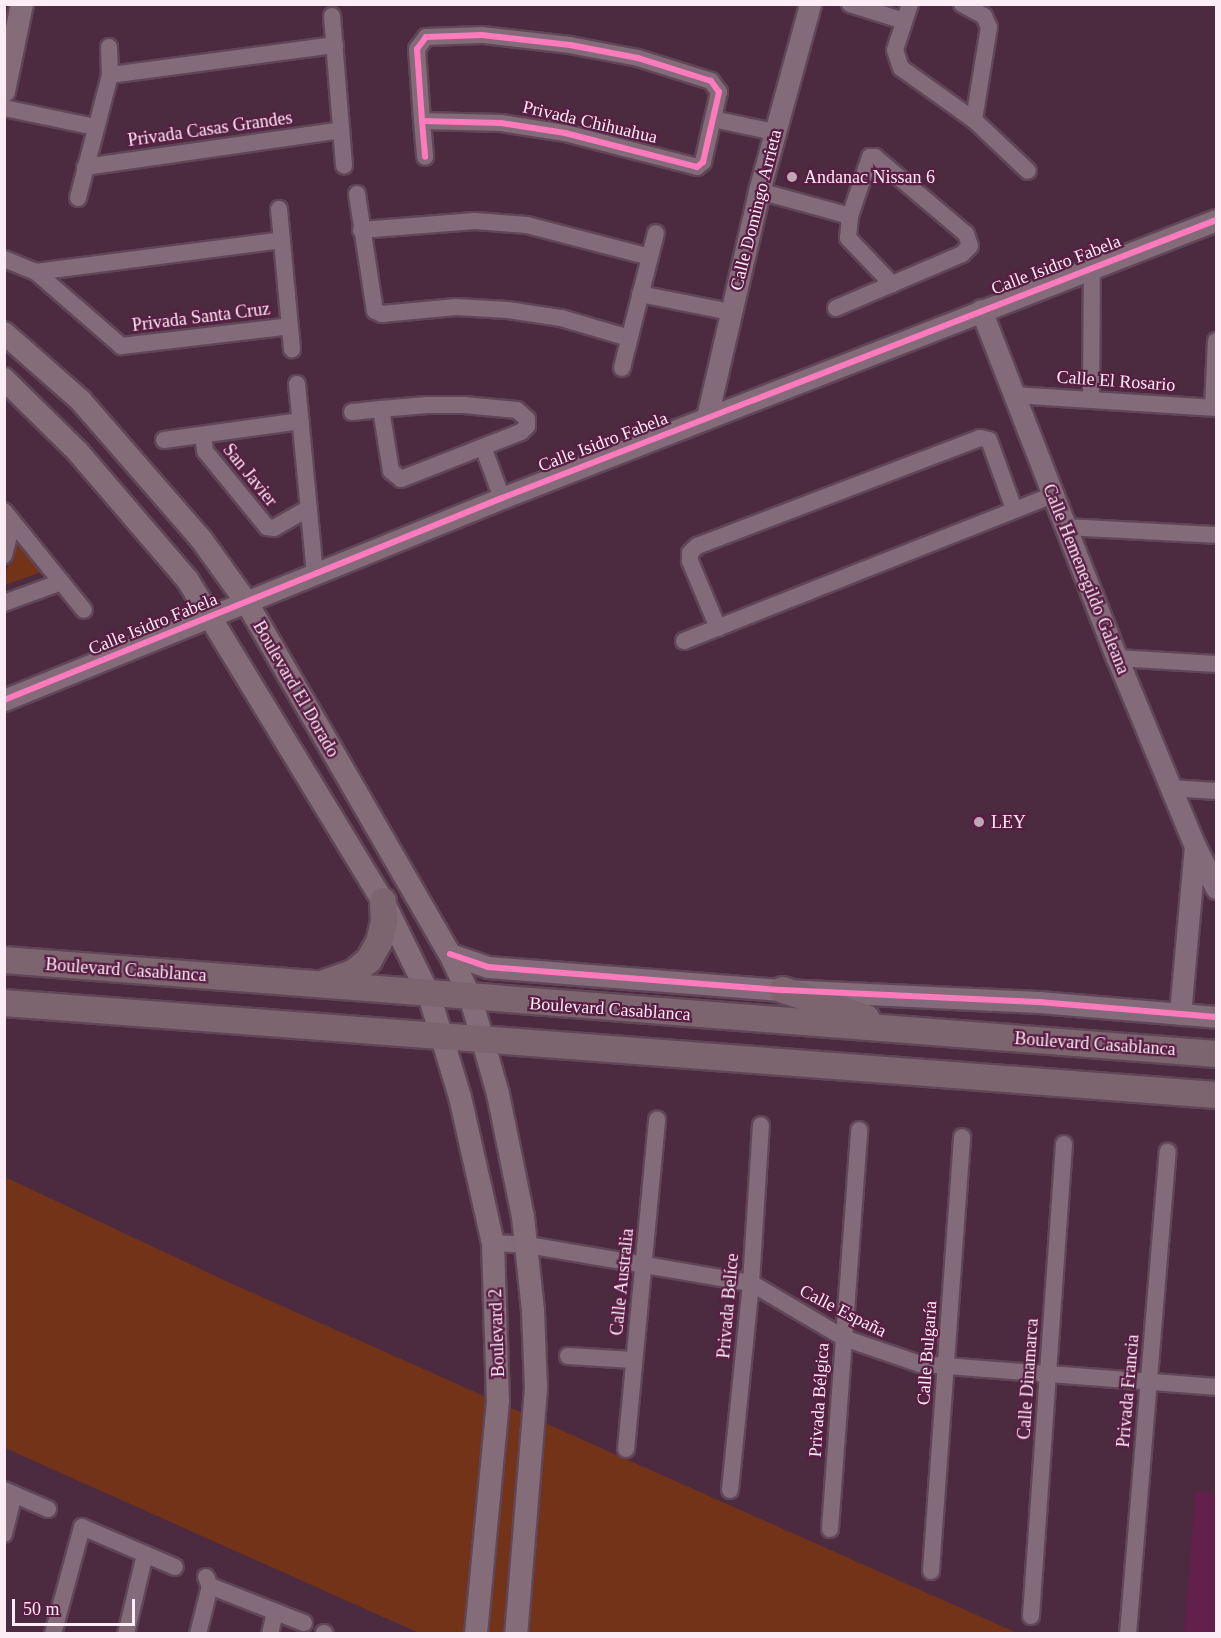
<!DOCTYPE html>
<meta charset="utf-8">
<style>
body{margin:0}
#map{position:relative;width:1221px;height:1638px;overflow:hidden;background:#4c2a40;font-family:"Times New Roman",serif}
div>[style]{position:absolute}
[style*='--x']{left:calc(var(--x)*1px);top:calc(var(--y)*1px);width:calc(var(--w)*1px);rotate:calc(var(--a)*1deg)}
.built>*{inset:0;background:#61214a}
.green>*{inset:0;background:#723318}
.roads{filter:drop-shadow(2px 0 #604657) drop-shadow(-2px 0 #604657) drop-shadow(0 2px #604657) drop-shadow(0 -2px #604657)}
.minor>*{height:16px;margin:-8px;padding:0 8px;transform-origin:8px;border-radius:8px;background:#836b7a}
.tertiary>*{height:21px;margin:-10.5px;padding:0 10.5px;transform-origin:10.5px;border-radius:10.5px;background:#836b7a}
.secondary>*{height:22px;margin:-11px;padding:0 11px;transform-origin:11px;border-radius:11px;background:#846c78}
.primary>*{height:26px;margin:-13px;padding:0 13px;transform-origin:13px;border-radius:13px;background:#7c656e}
.cycleway>*{height:6px;margin:-3px;padding:0 3px;transform-origin:3px;border-radius:3px;background:#fd7abc}
.dots>*{width:16px;height:16px;translate:-50% -50%;box-sizing:border-box;border:3px solid #591d44;border-radius:50%}
span{translate:-50% -50%;white-space:nowrap;text-align:center;line-height:1.15;-webkit-text-stroke:4.5px #591d44;paint-order:stroke}
.street-label{font-size:18px;color:#fcecf5}
.poi-label{font-size:18px;color:#fcecf5}
.left{translate:0 -50%;text-align:left}
.frame{position:absolute;inset:0;border:6px solid #fcecf5;pointer-events:none}
.scale{position:absolute;left:12px;top:1599px;width:123px;height:27px;box-sizing:border-box;border:3px solid #fcecf5;border-top:0;padding-left:8px;font-size:18px;line-height:21px;white-space:nowrap;color:#fcecf5;-webkit-text-stroke:4px #591d44;paint-order:stroke}
</style>
<div id="map">
<div class="built">
<i style="clip-path:polygon(1195px 1492px,1216px 1493px,1216px 1633px,1184px 1633px)"></i>
</div>
<div class="green">
<i style="clip-path:polygon(16px 537px,42px 572px,5px 585px,4px 579px)"></i>
<i style="clip-path:polygon(5px 1177px,228px 1282px,1017px 1633px,419px 1633px,5px 1448px)"></i>
</div>
<div class="roads">
<div class="minor">
<i style="--x:850;--y:4;--w:57;--a:17.5"></i>
<i style="--x:910;--y:4;--w:48;--a:108.1"></i>
<i style="--x:895;--y:50;--w:19;--a:72"></i>
<i style="--x:901;--y:68;--w:90;--a:35.5"></i>
<i style="--x:974;--y:120;--w:74;--a:43.4"></i>
<i style="--x:962;--y:4;--w:25;--a:29"></i>
<i style="--x:984;--y:16;--w:12;--a:66"></i>
<i style="--x:989;--y:27;--w:94;--a:99.2"></i>
<i style="--x:332;--y:16;--w:150;--a:85.4"></i>
<i style="--x:110;--y:75;--w:227;--a:-7.6"></i>
<i style="--x:4;--y:108;--w:93;--a:11.8"></i>
<i style="--x:713;--y:119;--w:62;--a:12"></i>
<i style="--x:422;--y:121;--w:79;--a:1.5"></i>
<i style="--x:501;--y:123;--w:65;--a:8.9"></i>
<i style="--x:565;--y:133;--w:136;--a:14.4"></i>
<i style="--x:697;--y:167;--w:8;--a:-40"></i>
<i style="--x:703;--y:162;--w:72;--a:-77.1"></i>
<i style="--x:719;--y:92;--w:14;--a:-126"></i>
<i style="--x:711;--y:81;--w:77;--a:-162.5"></i>
<i style="--x:638;--y:58;--w:69;--a:-169.2"></i>
<i style="--x:570;--y:45;--w:89;--a:-173.5"></i>
<i style="--x:482;--y:35;--w:56;--a:178"></i>
<i style="--x:426;--y:37;--w:15;--a:127"></i>
<i style="--x:417;--y:49;--w:72;--a:86"></i>
<i style="--x:422;--y:121;--w:36;--a:85"></i>
<i style="--x:85;--y:167;--w:259;--a:-8.2"></i>
<i style="--x:759;--y:191;--w:94;--a:15.4"></i>
<i style="--x:357;--y:194;--w:118;--a:81.3"></i>
<i style="--x:375;--y:311;--w:8;--a:23"></i>
<i style="--x:382;--y:314;--w:74;--a:-5.4"></i>
<i style="--x:456;--y:307;--w:52;--a:3.3"></i>
<i style="--x:508;--y:310;--w:54;--a:8.6"></i>
<i style="--x:561;--y:318;--w:71;--a:16.4"></i>
<i style="--x:78;--y:198;--w:127;--a:-75.4"></i>
<i style="--x:110;--y:75;--w:28;--a:-92"></i>
<i style="--x:279;--y:209;--w:141;--a:84.7"></i>
<i style="--x:361;--y:230;--w:114;--a:-4.5"></i>
<i style="--x:475;--y:221;--w:52;--a:4.4"></i>
<i style="--x:527;--y:225;--w:127;--a:14.6"></i>
<i style="--x:4;--y:259;--w:35;--a:22"></i>
<i style="--x:36;--y:272;--w:113;--a:41"></i>
<i style="--x:121;--y:346;--w:170;--a:-6.7"></i>
<i style="--x:36;--y:272;--w:248;--a:-7.4"></i>
<i style="--x:640;--y:294;--w:93;--a:11.2"></i>
<i style="--x:836;--y:308;--w:137;--a:-23.2"></i>
<i style="--x:962;--y:254;--w:11;--a:-45"></i>
<i style="--x:970;--y:246;--w:13;--a:-108"></i>
<i style="--x:966;--y:234;--w:119;--a:-139.8"></i>
<i style="--x:875;--y:157;--w:5;--a:180"></i>
<i style="--x:870;--y:157;--w:62;--a:108.7"></i>
<i style="--x:850;--y:216;--w:22;--a:95"></i>
<i style="--x:848;--y:238;--w:64;--a:46.3"></i>
<i style="--x:622;--y:368;--w:139;--a:-75.9"></i>
<i style="--x:297;--y:384;--w:190;--a:84.6"></i>
<i style="--x:1014;--y:395;--w:202;--a:3.7"></i>
<i style="--x:1091;--y:399;--w:132;--a:-89.6"></i>
<i style="--x:1213;--y:407;--w:66;--a:-87.4"></i>
<i style="--x:352;--y:412;--w:29;--a:-6"></i>
<i style="--x:381;--y:409;--w:46;--a:-5"></i>
<i style="--x:427;--y:405;--w:37;--a:0"></i>
<i style="--x:464;--y:405;--w:53;--a:5.4"></i>
<i style="--x:517;--y:410;--w:13;--a:42"></i>
<i style="--x:527;--y:419;--w:7;--a:90"></i>
<i style="--x:527;--y:426;--w:8;--a:135"></i>
<i style="--x:521;--y:432;--w:129;--a:158.6"></i>
<i style="--x:401;--y:479;--w:13;--a:-141"></i>
<i style="--x:391;--y:471;--w:63;--a:-99.2"></i>
<i style="--x:203;--y:436;--w:15;--a:82"></i>
<i style="--x:205;--y:451;--w:98;--a:50.8"></i>
<i style="--x:267;--y:527;--w:7;--a:8"></i>
<i style="--x:274;--y:528;--w:40;--a:-29.7"></i>
<i style="--x:164;--y:440;--w:138;--a:-7.9"></i>
<i style="--x:483;--y:447;--w:54;--a:69.6"></i>
<i style="--x:4;--y:511;--w:127;--a:51.1"></i>
<i style="--x:1064;--y:527;--w:152;--a:3"></i>
<i style="--x:4;--y:555;--w:34;--a:-75"></i>
<i style="--x:4;--y:603;--w:61;--a:-20.2"></i>
<i style="--x:718;--y:628;--w:73;--a:-112.7"></i>
<i style="--x:690;--y:561;--w:8;--a:-90"></i>
<i style="--x:690;--y:553;--w:10;--a:-45"></i>
<i style="--x:697;--y:546;--w:303;--a:-20.9"></i>
<i style="--x:980;--y:438;--w:9;--a:13"></i>
<i style="--x:989;--y:440;--w:73;--a:70.1"></i>
<i style="--x:684;--y:641;--w:395;--a:-21.6"></i>
<i style="--x:1117;--y:658;--w:99;--a:3.5"></i>
<i style="--x:1171;--y:788;--w:45;--a:3.8"></i>
<i style="--x:493;--y:1243;--w:35;--a:3"></i>
<i style="--x:528;--y:1245;--w:226;--a:9.7"></i>
<i style="--x:751;--y:1283;--w:108;--a:30.6"></i>
<i style="--x:844;--y:1338;--w:80;--a:18.9"></i>
<i style="--x:920;--y:1364;--w:297;--a:4.4"></i>
<i style="--x:568;--y:1356;--w:65;--a:3.5"></i>
<i style="--x:626;--y:1449;--w:331;--a:-84.6"></i>
<i style="--x:4;--y:1490;--w:48;--a:23.4"></i>
<i style="--x:730;--y:1490;--w:208;--a:-84.2"></i>
<i style="--x:751;--y:1283;--w:158;--a:-86.4"></i>
<i style="--x:830;--y:1529;--w:400;--a:-85.8"></i>
<i style="--x:4;--y:1534;--w:41;--a:-76"></i>
<i style="--x:931;--y:1571;--w:435;--a:-85.9"></i>
<i style="--x:206;--y:1577;--w:10;--a:66"></i>
<i style="--x:210;--y:1586;--w:101;--a:21.5"></i>
<i style="--x:1031;--y:1616;--w:473;--a:-86"></i>
<i style="--x:324;--y:1633;--w:1;--a:45"></i>
<i style="--x:53;--y:1634;--w:111;--a:-74.8"></i>
<i style="--x:82;--y:1527;--w:101;--a:23.3"></i>
<i style="--x:126;--y:1634;--w:82;--a:-76.6"></i>
<i style="--x:198;--y:1634;--w:49;--a:-76"></i>
<i style="--x:270;--y:1634;--w:23;--a:-77"></i>
<i style="--x:1128;--y:1634;--w:484;--a:-85.3"></i>
</div>
<div class="tertiary">
<i style="--x:981;--y:310;--w:374;--a:68.7"></i>
<i style="--x:1117;--y:658;--w:204;--a:67.5"></i>
<i style="--x:1195;--y:846;--w:47;--a:63.4"></i>
<i style="--x:707;--y:417;--w:232;--a:-77"></i>
<i style="--x:759;--y:191;--w:194;--a:-74.7"></i>
<i style="--x:4;--y:700;--w:537;--a:-22.08"></i>
<i style="--x:502;--y:498;--w:766;--a:-21.27"></i>
<i style="--x:450;--y:954;--w:40;--a:18.9"></i>
<i style="--x:488;--y:967;--w:296;--a:4.5"></i>
<i style="--x:783;--y:990;--w:256;--a:2.7"></i>
<i style="--x:1039;--y:1002;--w:178;--a:4.8"></i>
<i style="--x:1180;--y:1014;--w:168;--a:-84.9"></i>
</div>
<div class="secondary">
<i style="--x:4;--y:91;--w:89;--a:-78.3"></i>
<i style="--x:4;--y:333;--w:103;--a:41.4"></i>
<i style="--x:81;--y:401;--w:183;--a:49"></i>
<i style="--x:201;--y:539;--w:79;--a:54.3"></i>
<i style="--x:247;--y:603;--w:405;--a:60"></i>
<i style="--x:450;--y:954;--w:50;--a:65"></i>
<i style="--x:471;--y:999;--w:99;--a:74.1"></i>
<i style="--x:498;--y:1094;--w:126;--a:78.5"></i>
<i style="--x:523;--y:1217;--w:95;--a:83.9"></i>
<i style="--x:533;--y:1311;--w:77;--a:87.8"></i>
<i style="--x:536;--y:1388;--w:247;--a:94.6"></i>
<i style="--x:4;--y:379;--w:104;--a:44.6"></i>
<i style="--x:78;--y:452;--w:167;--a:49.4"></i>
<i style="--x:187;--y:579;--w:377;--a:58.7"></i>
<i style="--x:383;--y:901;--w:105;--a:63.9"></i>
<i style="--x:429;--y:995;--w:107;--a:73.1"></i>
<i style="--x:460;--y:1097;--w:150;--a:77.3"></i>
<i style="--x:493;--y:1243;--w:158;--a:88.2"></i>
<i style="--x:498;--y:1401;--w:234;--a:95.4"></i>
</div>
<div class="primary">
<i style="--x:4;--y:960;--w:1216;--a:4.43"></i>
<i style="--x:327;--y:982;--w:28;--a:-19"></i>
<i style="--x:353;--y:973;--w:21;--a:-39"></i>
<i style="--x:369;--y:960;--w:21;--a:-61"></i>
<i style="--x:379;--y:942;--w:21;--a:-76"></i>
<i style="--x:384;--y:922;--w:21;--a:-93"></i>
<i style="--x:783;--y:990;--w:88;--a:18.6"></i>
<i style="--x:4;--y:1003;--w:1215;--a:4.34"></i>
</div>
</div>
<div class="cycleway">
<i style="--x:422;--y:121;--w:79;--a:1.5"></i>
<i style="--x:501;--y:123;--w:65;--a:8.9"></i>
<i style="--x:565;--y:133;--w:136;--a:14.4"></i>
<i style="--x:697;--y:167;--w:8;--a:-40"></i>
<i style="--x:703;--y:162;--w:72;--a:-77.1"></i>
<i style="--x:719;--y:92;--w:14;--a:-126"></i>
<i style="--x:711;--y:81;--w:77;--a:-162.5"></i>
<i style="--x:638;--y:58;--w:69;--a:-169.2"></i>
<i style="--x:570;--y:45;--w:89;--a:-173.5"></i>
<i style="--x:482;--y:35;--w:56;--a:178"></i>
<i style="--x:426;--y:37;--w:15;--a:127"></i>
<i style="--x:417;--y:49;--w:72;--a:86"></i>
<i style="--x:422;--y:121;--w:36;--a:85"></i>
<i style="--x:4;--y:700;--w:537;--a:-22.08"></i>
<i style="--x:502;--y:498;--w:766;--a:-21.27"></i>
<i style="--x:450;--y:954;--w:40;--a:18.9"></i>
<i style="--x:488;--y:967;--w:296;--a:4.5"></i>
<i style="--x:783;--y:990;--w:256;--a:2.7"></i>
<i style="--x:1039;--y:1002;--w:178;--a:4.8"></i>
</div>
<div class="dots">
<i style="left:792px;top:177px;background:#bea8b6"></i>
<i style="left:979px;top:822px;background:#bea8b6"></i>
</div>
<div class="street-label">
<span style="left:590px;top:122px;rotate:13deg">Privada Chihuahua</span>
<span style="left:210px;top:129px;rotate:-8deg">Privada Casas Grandes</span>
<span style="left:756px;top:210px;rotate:-76deg">Calle Domingo Arrieta</span>
<span style="left:1056px;top:265px;rotate:-21deg">Calle Isidro Fabela</span>
<span style="left:201px;top:317px;rotate:-7deg">Privada Santa Cruz</span>
<span style="left:1116px;top:381px;rotate:4deg">Calle El Rosario</span>
<span style="left:603px;top:442px;rotate:-21deg">Calle Isidro Fabela</span>
<span style="left:250px;top:475px;rotate:51deg">San Javier</span>
<span style="left:1086px;top:579px;rotate:68deg">Calle Hemenegildo Galeana</span>
<span style="left:153px;top:624px;rotate:-22deg">Calle Isidro Fabela</span>
<span style="left:296px;top:689px;rotate:60deg">Boulevard El Dorado</span>
<span style="left:126px;top:970px;rotate:4deg">Boulevard Casablanca</span>
<span style="left:610px;top:1009px;rotate:4deg">Boulevard Casablanca</span>
<span style="left:1095px;top:1044px;rotate:4deg">Boulevard Casablanca</span>
<span style="left:622px;top:1282px;rotate:-84deg">Calle Australia</span>
<span style="left:728px;top:1306px;rotate:-85deg">Privada Belíce</span>
<span style="left:843px;top:1311px;rotate:27deg">Calle España</span>
<span style="left:497px;top:1333px;rotate:-92deg">Boulevard 2</span>
<span style="left:927px;top:1353px;rotate:-86deg">Calle Bulgaría</span>
<span style="left:1028px;top:1379px;rotate:-86deg">Calle Dinamarca</span>
<span style="left:1128px;top:1391px;rotate:-85deg">Privada Francia</span>
<span style="left:819px;top:1400px;rotate:-86deg">Privada Bélgica</span>
</div>
<div class="poi-label">
<span class="left" style="left:804px;top:177px">Andanac Nissan 6</span>
<span class="left" style="left:991px;top:822px">LEY</span>
</div>
<div class="frame"></div>
<div class="scale">50 m</div>
</div>
